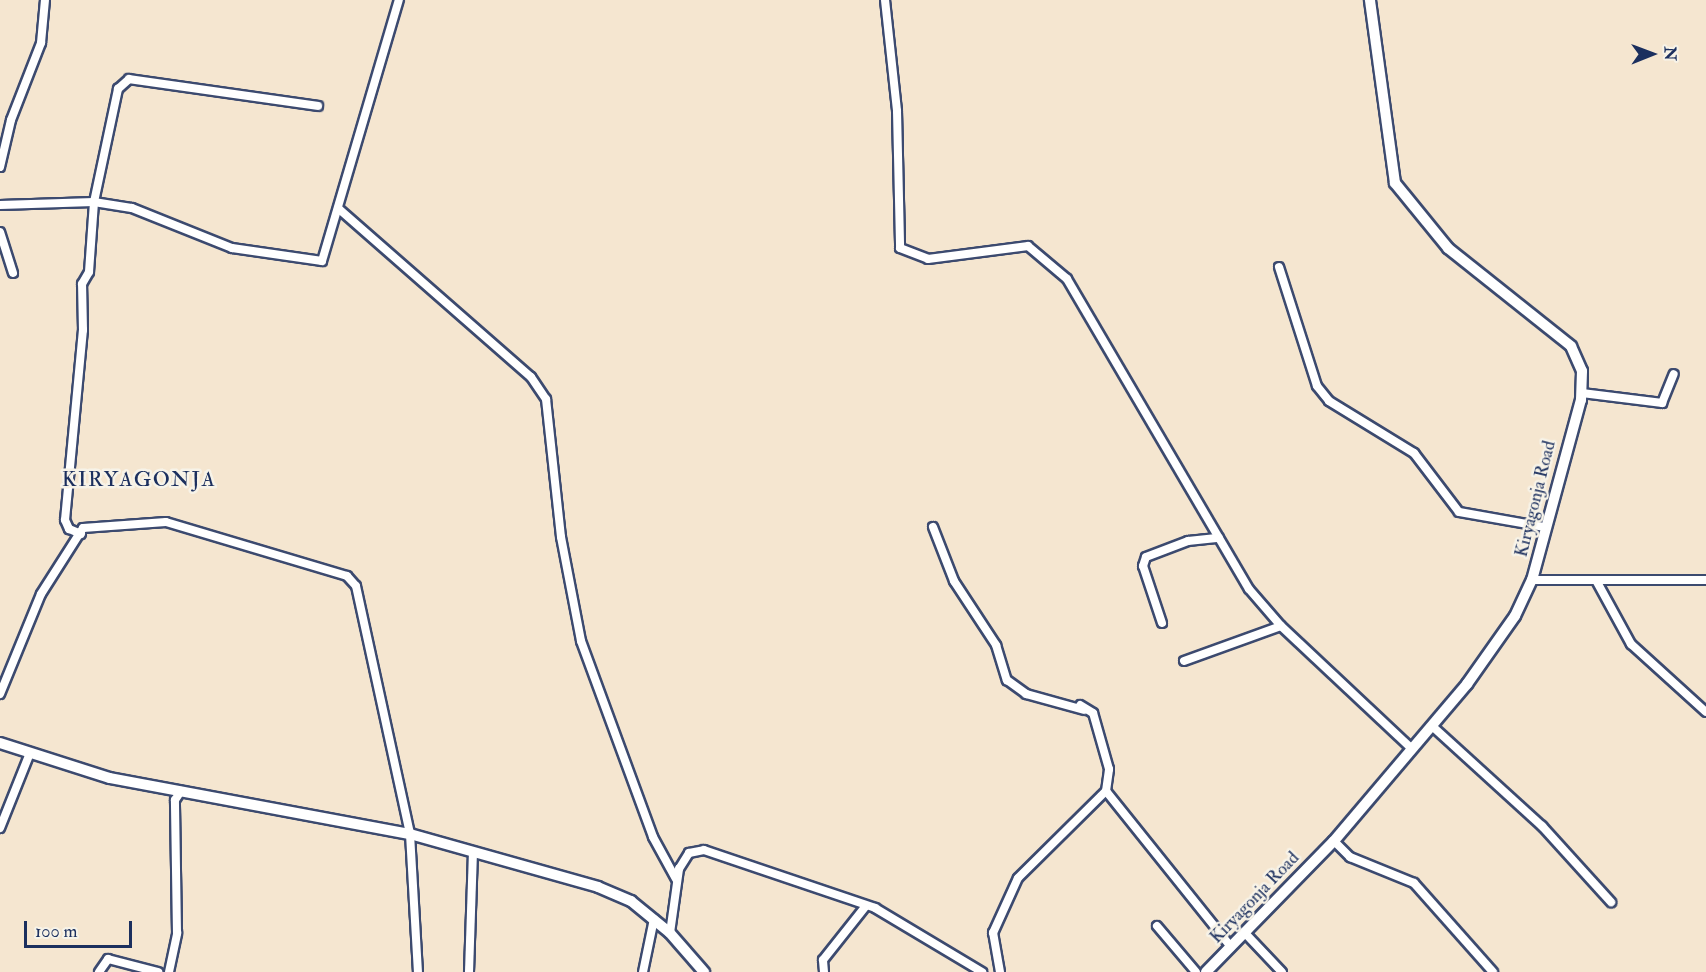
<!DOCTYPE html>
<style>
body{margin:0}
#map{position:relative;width:1706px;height:972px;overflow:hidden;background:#f5e6d0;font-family:"IM FELL Double Pica",serif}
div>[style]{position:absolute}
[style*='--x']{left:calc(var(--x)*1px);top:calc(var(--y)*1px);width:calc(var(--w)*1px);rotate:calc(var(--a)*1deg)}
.roads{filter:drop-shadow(2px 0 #3c4a6f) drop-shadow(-2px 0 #3c4a6f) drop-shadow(0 2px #3c4a6f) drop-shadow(0 -2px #3c4a6f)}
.minor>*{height:8px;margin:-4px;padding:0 4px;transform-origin:4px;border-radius:4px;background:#fff}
.tertiary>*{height:10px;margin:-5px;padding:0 5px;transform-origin:5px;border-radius:5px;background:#fff}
span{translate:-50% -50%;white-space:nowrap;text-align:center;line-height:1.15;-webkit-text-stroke:5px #f7f3e8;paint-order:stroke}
.street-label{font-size:18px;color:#1b2f5e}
.quarter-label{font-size:21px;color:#1b2f5e;letter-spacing:1.5px}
.north{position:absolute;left:1622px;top:24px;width:60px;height:60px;-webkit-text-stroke:4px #f7f3e8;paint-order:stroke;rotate:89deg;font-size:16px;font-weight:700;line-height:24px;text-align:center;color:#1b2f5e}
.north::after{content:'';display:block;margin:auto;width:21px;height:27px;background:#1b2f5e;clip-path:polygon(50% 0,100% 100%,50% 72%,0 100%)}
.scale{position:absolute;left:24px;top:921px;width:108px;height:27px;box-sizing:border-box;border:3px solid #1b2f5e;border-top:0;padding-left:8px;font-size:18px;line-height:21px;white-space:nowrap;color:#1b2f5e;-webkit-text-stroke:4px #f7f3e8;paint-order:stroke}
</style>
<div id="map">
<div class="roads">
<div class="minor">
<i style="--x:885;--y:0;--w:112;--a:83.8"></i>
<i style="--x:897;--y:111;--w:137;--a:88.7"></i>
<i style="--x:900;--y:248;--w:30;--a:21"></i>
<i style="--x:928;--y:259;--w:101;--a:-7.4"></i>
<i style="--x:1028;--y:246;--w:51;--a:40.2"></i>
<i style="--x:1067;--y:279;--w:359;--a:59.6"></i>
<i style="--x:1249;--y:589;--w:49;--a:49.1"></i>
<i style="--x:0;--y:167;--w:48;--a:-76.8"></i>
<i style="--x:11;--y:120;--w:83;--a:-68.7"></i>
<i style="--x:41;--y:43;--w:43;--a:-84.7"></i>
<i style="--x:0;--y:205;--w:94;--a:-1.8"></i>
<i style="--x:94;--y:202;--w:38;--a:9"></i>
<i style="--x:132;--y:208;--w:108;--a:21.8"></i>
<i style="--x:232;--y:248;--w:91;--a:8.2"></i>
<i style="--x:322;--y:261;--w:272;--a:-73.6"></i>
<i style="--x:339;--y:209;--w:255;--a:41.2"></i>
<i style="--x:531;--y:377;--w:27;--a:56"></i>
<i style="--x:546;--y:399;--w:139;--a:83.8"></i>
<i style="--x:561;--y:537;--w:106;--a:79.1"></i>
<i style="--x:581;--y:641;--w:209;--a:69.8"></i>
<i style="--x:653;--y:837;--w:48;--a:61.3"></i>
<i style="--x:0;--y:232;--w:43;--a:72.4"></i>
<i style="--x:1279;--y:267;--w:125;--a:72.3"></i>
<i style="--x:1317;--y:386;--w:19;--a:51"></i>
<i style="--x:1329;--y:401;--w:100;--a:31.5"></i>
<i style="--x:1414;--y:453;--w:74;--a:52.7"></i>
<i style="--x:1459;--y:512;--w:86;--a:10"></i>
<i style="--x:1582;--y:393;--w:81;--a:7.1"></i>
<i style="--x:1662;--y:403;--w:31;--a:-68"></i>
<i style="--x:933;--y:527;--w:58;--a:68.7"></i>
<i style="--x:954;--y:581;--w:77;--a:56.7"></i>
<i style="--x:996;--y:645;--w:37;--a:73"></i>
<i style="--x:1007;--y:680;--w:24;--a:36"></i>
<i style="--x:1026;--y:694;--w:60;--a:15.4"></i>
<i style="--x:81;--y:534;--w:13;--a:-157"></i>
<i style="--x:69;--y:529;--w:10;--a:-114"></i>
<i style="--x:65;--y:520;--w:191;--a:-84.6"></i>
<i style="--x:83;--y:330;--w:46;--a:-91.2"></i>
<i style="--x:82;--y:284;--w:14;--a:-60"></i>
<i style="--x:89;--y:272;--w:70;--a:-85.9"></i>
<i style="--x:94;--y:202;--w:116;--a:-78"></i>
<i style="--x:118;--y:89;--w:15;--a:-42"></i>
<i style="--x:129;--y:79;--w:191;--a:8.1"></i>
<i style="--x:1532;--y:580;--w:174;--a:0"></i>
<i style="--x:1597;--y:582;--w:71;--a:61.3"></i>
<i style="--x:1631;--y:644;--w:101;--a:42.2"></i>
<i style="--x:1162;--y:623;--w:60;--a:-108.4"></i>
<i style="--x:1143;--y:566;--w:9;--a:-72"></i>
<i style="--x:1146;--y:557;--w:45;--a:-20.9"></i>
<i style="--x:1188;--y:541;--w:31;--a:-6"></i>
<i style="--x:1184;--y:661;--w:103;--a:-19.8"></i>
<i style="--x:1281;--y:626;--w:180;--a:43.2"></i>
<i style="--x:0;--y:694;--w:108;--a:-67.7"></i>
<i style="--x:41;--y:594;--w:78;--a:-57.5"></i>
<i style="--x:83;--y:528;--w:83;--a:-4.1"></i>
<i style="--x:166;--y:522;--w:189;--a:16.6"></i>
<i style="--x:347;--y:576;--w:13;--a:48"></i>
<i style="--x:356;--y:586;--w:254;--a:77.7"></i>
<i style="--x:1432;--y:726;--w:149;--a:42.3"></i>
<i style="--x:1542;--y:826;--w:103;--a:47.8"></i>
<i style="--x:1106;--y:791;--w:200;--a:51.3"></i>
<i style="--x:0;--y:828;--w:81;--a:-68.2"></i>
<i style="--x:410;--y:834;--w:138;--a:86.7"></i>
<i style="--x:1334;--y:841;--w:23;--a:45"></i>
<i style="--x:1350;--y:857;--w:69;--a:22.1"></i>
<i style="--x:1414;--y:883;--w:119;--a:48.4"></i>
<i style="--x:1157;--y:926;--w:60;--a:49.7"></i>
<i style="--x:1244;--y:932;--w:55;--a:46.5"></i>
<i style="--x:670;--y:933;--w:65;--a:-82"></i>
<i style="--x:679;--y:869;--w:19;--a:-58"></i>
<i style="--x:689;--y:853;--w:15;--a:-11"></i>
<i style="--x:704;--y:850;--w:181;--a:18.7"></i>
<i style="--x:875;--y:908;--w:125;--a:30.9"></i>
<i style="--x:99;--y:972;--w:16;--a:-55"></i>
<i style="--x:108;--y:959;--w:52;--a:14.6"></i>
<i style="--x:169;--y:972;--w:40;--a:-78"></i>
<i style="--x:177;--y:933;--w:133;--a:-90.9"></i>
<i style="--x:175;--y:800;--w:11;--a:-56"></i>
<i style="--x:469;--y:972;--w:120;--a:-88.1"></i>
<i style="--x:643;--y:972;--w:54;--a:-78.3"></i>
<i style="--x:824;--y:972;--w:12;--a:-95"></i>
<i style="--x:823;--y:960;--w:68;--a:-51.6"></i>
<i style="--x:1000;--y:972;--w:40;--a:-100"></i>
<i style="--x:993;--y:933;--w:60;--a:-65.6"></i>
<i style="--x:1018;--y:878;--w:124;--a:-44.7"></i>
<i style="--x:1106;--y:791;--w:22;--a:-82"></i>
<i style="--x:1109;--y:769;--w:58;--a:-105.9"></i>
<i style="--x:1093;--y:713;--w:15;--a:-148"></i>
</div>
<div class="tertiary">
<i style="--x:0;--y:743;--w:115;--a:17.7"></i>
<i style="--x:110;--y:778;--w:305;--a:10.6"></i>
<i style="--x:410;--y:834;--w:195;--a:15.7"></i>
<i style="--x:598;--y:887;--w:36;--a:23"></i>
<i style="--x:631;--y:901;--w:50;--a:39.4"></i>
<i style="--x:670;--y:933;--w:52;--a:48.9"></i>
<i style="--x:1206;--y:972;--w:183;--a:-45.7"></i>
<i style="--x:1334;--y:841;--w:206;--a:-49.7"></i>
<i style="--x:1467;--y:684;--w:83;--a:-54.8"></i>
<i style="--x:1515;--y:616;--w:40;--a:-65"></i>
<i style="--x:1532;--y:580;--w:187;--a:-74.8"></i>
<i style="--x:1581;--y:400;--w:29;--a:-88"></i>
<i style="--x:1582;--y:371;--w:27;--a:-114"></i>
<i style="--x:1571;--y:346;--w:157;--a:-141.5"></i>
<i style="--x:1448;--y:248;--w:84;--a:-129.2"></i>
<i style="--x:1395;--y:183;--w:185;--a:-97.8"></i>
</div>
</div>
<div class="street-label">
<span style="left:1536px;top:499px;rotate:-76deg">Kiryagonja Road</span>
<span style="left:1255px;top:898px;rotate:-46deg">Kiryagonja Road</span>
</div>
<div class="quarter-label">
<span style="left:139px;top:480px">KIRYAGONJA</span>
</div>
<div class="north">N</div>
<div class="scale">100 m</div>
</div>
